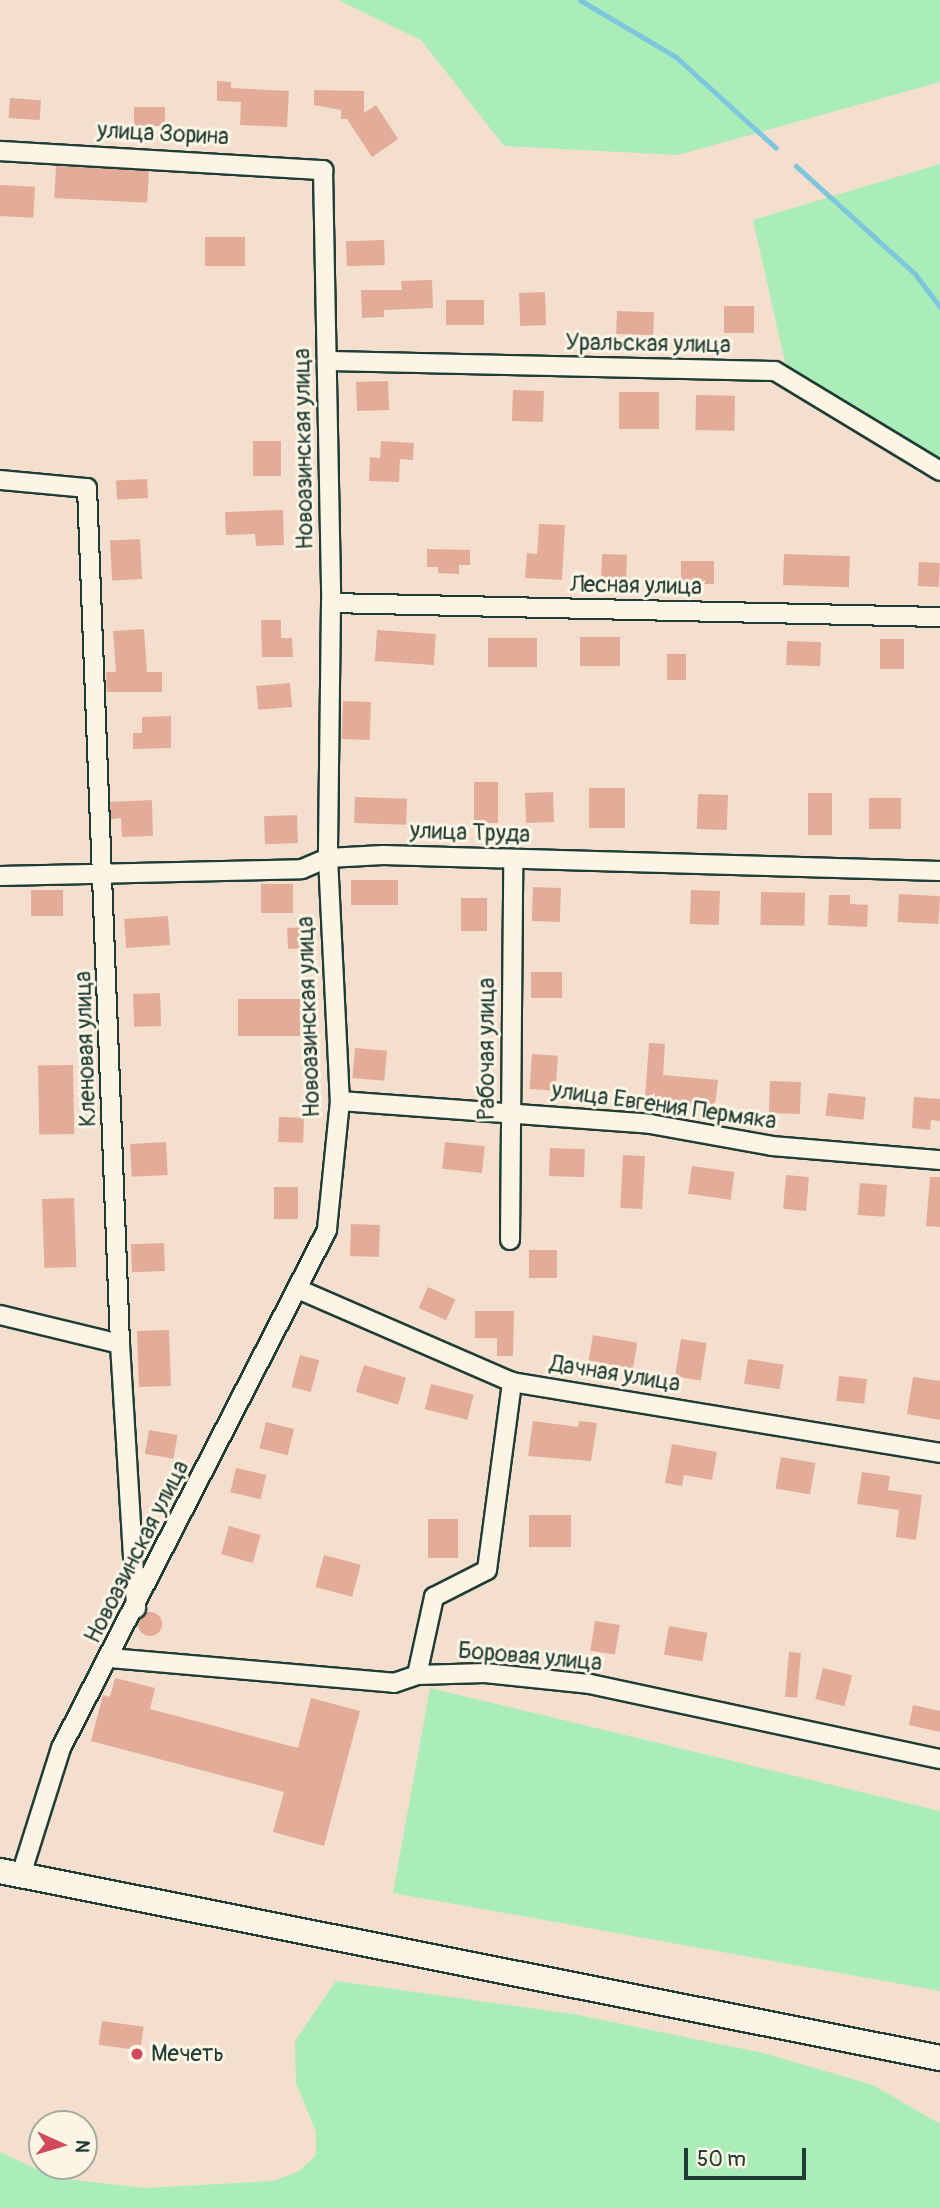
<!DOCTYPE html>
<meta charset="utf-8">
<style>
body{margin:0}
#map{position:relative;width:940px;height:2208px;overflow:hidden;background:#f4dfce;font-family:Pangolin,sans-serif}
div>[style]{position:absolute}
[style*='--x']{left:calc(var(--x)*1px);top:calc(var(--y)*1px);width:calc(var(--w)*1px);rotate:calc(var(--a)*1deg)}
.green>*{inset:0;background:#aaedb8}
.stream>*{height:5px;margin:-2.5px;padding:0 2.5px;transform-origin:2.5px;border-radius:2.5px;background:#7dc6de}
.building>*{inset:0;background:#e2ac98;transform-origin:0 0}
.round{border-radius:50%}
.roads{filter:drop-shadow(2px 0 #1f3d34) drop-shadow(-2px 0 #1f3d34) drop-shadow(0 2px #1f3d34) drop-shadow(0 -2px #1f3d34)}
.street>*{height:18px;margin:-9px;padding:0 9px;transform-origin:9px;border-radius:9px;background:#fcf5e5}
.secondary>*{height:24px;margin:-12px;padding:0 12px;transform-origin:12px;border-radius:12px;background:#fcf5e5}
.dots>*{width:19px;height:19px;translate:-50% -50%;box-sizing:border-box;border:4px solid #fcf5e5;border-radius:50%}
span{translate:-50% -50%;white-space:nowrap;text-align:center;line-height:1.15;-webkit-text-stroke:6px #fcf5e5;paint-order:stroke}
.street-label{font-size:23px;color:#1f3d34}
.poi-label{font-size:23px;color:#1f3d34}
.left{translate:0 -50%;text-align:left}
.north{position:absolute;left:28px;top:2110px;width:70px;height:70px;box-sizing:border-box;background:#fcf5e5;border:2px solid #a4ab9e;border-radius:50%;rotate:94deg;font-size:19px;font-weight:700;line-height:28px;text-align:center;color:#1f3d34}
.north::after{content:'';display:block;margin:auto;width:24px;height:32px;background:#d1495b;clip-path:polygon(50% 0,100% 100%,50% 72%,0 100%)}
.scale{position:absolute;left:684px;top:2148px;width:122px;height:32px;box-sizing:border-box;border:4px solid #1f3d34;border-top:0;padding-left:9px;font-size:21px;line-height:24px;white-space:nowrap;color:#1f3d34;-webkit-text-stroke:5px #fcf5e5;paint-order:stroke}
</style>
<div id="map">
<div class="green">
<i style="clip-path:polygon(338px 0,940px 0,940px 82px,678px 155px,504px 146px,421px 40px)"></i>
<i style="clip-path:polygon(940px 164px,940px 461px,787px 371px,753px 220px)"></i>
<i style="clip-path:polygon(430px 1688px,940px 1811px,940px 1991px,393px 1893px)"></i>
<i style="clip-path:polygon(336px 1981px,573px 2014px,763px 2053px,873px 2085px,940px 2124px,940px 2208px,0 2208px,0 2152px,56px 2178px,145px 2188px,274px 2181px,299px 2171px,316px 2155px,316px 2132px,296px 2083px,295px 2041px)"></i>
</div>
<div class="stream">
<i style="--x:580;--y:0;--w:112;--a:30.7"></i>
<i style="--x:676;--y:57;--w:135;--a:42.3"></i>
<i style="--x:796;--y:166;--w:161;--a:42.2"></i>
<i style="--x:915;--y:274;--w:41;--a:52.9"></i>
</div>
<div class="building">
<i style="clip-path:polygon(217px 81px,231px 82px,231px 88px,289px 91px,287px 127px,240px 125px,241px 102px,217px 101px)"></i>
<i style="clip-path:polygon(314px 90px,364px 91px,364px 113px,376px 105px,398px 139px,372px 157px,347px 119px,341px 119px,341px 110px,314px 105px)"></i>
<i style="left:10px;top:98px;width:31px;height:20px;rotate:4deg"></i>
<i style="left:134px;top:107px;width:31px;height:19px"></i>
<i style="left:56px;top:166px;width:93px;height:32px;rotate:3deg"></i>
<i style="left:0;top:185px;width:35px;height:31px;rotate:3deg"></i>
<i style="left:205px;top:237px;width:40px;height:29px"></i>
<i style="left:384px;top:240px;width:25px;height:38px;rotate:88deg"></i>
<i style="clip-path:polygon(432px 280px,433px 308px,384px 310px,384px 317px,362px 318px,361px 290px,402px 290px,401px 281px)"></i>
<i style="left:545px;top:292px;width:33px;height:26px;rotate:88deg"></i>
<i style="left:484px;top:300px;width:25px;height:38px;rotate:90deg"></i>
<i style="left:724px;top:306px;width:30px;height:27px"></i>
<i style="left:617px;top:311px;width:37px;height:23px;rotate:2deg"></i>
<i style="left:388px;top:381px;width:29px;height:32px;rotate:88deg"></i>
<i style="left:513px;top:390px;width:31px;height:31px;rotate:2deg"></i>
<i style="left:619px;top:392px;width:40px;height:37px"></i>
<i style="left:696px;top:395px;width:39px;height:35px;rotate:1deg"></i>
<i style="left:253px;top:441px;width:28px;height:35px"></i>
<i style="clip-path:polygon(381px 441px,414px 443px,413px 460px,400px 459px,399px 482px,369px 481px,370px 457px,380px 458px)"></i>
<i style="left:147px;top:479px;width:19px;height:31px;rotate:87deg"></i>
<i style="clip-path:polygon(283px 510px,284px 545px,256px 546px,255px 534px,226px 535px,225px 512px)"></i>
<i style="clip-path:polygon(539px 524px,565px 525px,562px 580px,525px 578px,527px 553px,537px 554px)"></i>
<i style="left:140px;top:539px;width:40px;height:30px;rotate:87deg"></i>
<i style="clip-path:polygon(427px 549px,470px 550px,470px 565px,459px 565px,459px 574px,438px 573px,438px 567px,427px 567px)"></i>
<i style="left:602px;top:554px;width:25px;height:25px;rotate:2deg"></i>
<i style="left:784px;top:554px;width:66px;height:31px;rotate:2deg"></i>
<i style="left:681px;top:561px;width:33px;height:23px"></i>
<i style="left:919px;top:562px;width:21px;height:24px;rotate:3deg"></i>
<i style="clip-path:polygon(261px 620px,281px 620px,281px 638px,292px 638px,293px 657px,262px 657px)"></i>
<i style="clip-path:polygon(144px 629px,147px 672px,162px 672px,162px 692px,107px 692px,106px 672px,116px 672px,113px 631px)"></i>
<i style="left:377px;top:630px;width:59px;height:31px;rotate:4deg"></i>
<i style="left:580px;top:637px;width:40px;height:29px"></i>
<i style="left:488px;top:638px;width:49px;height:29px"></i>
<i style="left:880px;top:639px;width:24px;height:30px"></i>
<i style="left:787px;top:641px;width:34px;height:24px;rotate:2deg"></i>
<i style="left:667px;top:654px;width:19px;height:26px"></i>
<i style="left:290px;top:683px;width:24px;height:34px;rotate:85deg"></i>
<i style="left:343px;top:701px;width:28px;height:38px;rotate:2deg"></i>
<i style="clip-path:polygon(171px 716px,171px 748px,133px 749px,133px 733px,142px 733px,142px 717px)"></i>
<i style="left:474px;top:782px;width:24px;height:41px"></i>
<i style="left:589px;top:788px;width:36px;height:40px"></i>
<i style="left:553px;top:792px;width:30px;height:28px;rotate:88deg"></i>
<i style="left:808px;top:793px;width:24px;height:42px"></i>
<i style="left:698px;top:794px;width:30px;height:35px;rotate:2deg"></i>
<i style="left:355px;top:797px;width:52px;height:26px;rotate:2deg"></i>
<i style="left:869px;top:798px;width:32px;height:31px"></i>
<i style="clip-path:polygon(152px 800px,153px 836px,122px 837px,121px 818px,111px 819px,110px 802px)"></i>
<i style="left:297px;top:815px;width:28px;height:33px;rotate:88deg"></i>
<i style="left:351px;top:880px;width:47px;height:25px"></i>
<i style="left:261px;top:884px;width:32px;height:29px"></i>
<i style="left:533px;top:887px;width:28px;height:34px;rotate:2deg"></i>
<i style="left:31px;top:890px;width:32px;height:26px"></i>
<i style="left:691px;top:890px;width:29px;height:34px;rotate:2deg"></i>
<i style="left:761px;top:892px;width:44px;height:33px;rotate:1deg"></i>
<i style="left:899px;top:894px;width:41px;height:28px;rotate:3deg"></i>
<i style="clip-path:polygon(829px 895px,850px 895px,850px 904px,868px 905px,867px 927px,828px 925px)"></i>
<i style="left:461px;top:898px;width:26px;height:33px"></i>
<i style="left:168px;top:916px;width:29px;height:44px;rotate:86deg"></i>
<i style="left:305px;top:927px;width:21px;height:18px;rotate:87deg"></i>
<i style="left:531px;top:972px;width:31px;height:26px"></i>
<i style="left:160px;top:993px;width:33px;height:27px;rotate:88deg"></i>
<i style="left:238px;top:999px;width:62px;height:37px"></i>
<i style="clip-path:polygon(649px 1043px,665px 1044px,663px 1075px,718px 1080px,715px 1108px,645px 1098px)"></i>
<i style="left:355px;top:1048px;width:32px;height:30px;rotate:5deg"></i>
<i style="left:532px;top:1054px;width:26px;height:35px;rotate:4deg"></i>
<i style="left:73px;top:1065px;width:69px;height:35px;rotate:89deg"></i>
<i style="left:770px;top:1081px;width:31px;height:32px;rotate:2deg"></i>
<i style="left:828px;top:1093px;width:38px;height:23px;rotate:6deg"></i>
<i style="clip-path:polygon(914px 1097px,940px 1099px,940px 1121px,931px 1120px,930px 1130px,912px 1128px)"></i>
<i style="left:279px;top:1117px;width:25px;height:25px;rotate:2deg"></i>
<i style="left:166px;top:1142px;width:33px;height:36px;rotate:87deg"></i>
<i style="left:445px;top:1142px;width:40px;height:27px;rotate:6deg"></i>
<i style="left:550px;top:1148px;width:35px;height:28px;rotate:2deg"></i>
<i style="left:623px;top:1155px;width:22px;height:53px;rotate:3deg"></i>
<i style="left:692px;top:1166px;width:43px;height:28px;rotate:8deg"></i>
<i style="left:786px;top:1175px;width:23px;height:34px;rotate:5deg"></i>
<i style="clip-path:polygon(930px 1177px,940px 1177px,940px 1227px,926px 1226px)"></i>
<i style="left:860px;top:1183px;width:27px;height:32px;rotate:4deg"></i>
<i style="left:274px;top:1187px;width:24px;height:32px"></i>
<i style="left:74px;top:1198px;width:69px;height:32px;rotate:88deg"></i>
<i style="left:351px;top:1224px;width:29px;height:32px;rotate:2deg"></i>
<i style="left:164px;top:1243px;width:28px;height:33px;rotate:88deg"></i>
<i style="left:529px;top:1250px;width:28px;height:28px"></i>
<i style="left:428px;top:1287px;width:30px;height:23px;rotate:24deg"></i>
<i style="clip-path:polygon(475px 1311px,514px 1311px,513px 1356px,497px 1356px,497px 1338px,475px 1338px)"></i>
<i style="left:169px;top:1330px;width:56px;height:32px;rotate:88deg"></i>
<i style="left:593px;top:1335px;width:45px;height:26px;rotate:10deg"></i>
<i style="left:681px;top:1339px;width:26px;height:38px;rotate:9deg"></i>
<i style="left:300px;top:1355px;width:20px;height:33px;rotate:15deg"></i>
<i style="left:748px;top:1359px;width:36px;height:25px;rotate:9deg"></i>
<i style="left:364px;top:1365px;width:44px;height:28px;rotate:17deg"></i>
<i style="left:839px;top:1376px;width:28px;height:25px;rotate:6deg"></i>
<i style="clip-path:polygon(913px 1377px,940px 1381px,940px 1420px,907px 1414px)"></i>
<i style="left:431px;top:1384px;width:44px;height:26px;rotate:14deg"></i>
<i style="clip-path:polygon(533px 1421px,578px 1427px,579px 1421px,597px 1423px,591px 1461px,528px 1456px)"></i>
<i style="left:266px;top:1422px;width:29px;height:27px;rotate:14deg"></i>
<i style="left:149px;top:1430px;width:29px;height:24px;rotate:10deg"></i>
<i style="clip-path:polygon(672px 1444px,717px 1452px,712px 1480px,684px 1475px,682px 1486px,665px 1483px)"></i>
<i style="left:781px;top:1457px;width:35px;height:32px;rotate:10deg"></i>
<i style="left:236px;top:1468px;width:31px;height:25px;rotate:13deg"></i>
<i style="clip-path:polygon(862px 1472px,890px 1476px,888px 1490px,922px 1495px,916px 1540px,896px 1537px,899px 1510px,857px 1504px)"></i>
<i style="left:529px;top:1515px;width:42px;height:32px"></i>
<i style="left:428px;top:1519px;width:30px;height:39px"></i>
<i style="left:229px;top:1526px;width:33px;height:29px;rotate:16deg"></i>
<i style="left:324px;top:1555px;width:38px;height:33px;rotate:15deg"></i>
<i class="round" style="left:138px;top:1612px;width:24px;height:24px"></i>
<i style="left:595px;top:1621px;width:25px;height:30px;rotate:9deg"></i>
<i style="left:669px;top:1626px;width:39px;height:29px;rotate:10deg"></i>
<i style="left:789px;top:1652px;width:12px;height:45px;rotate:5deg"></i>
<i style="left:823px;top:1668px;width:30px;height:32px;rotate:14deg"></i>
<i style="clip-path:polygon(115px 1678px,155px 1688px,150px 1709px,298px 1748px,311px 1698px,360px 1711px,324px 1846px,273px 1832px,284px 1792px,91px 1741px,103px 1695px,110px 1697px)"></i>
<i style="clip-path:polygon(913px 1705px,940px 1711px,940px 1732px,909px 1725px)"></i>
<i style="left:102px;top:2021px;width:42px;height:24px;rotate:8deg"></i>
</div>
<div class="roads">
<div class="street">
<i style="--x:0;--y:151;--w:324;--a:3.4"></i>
<i style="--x:323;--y:170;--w:433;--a:88.9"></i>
<i style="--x:331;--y:603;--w:255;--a:90.7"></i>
<i style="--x:328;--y:858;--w:243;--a:87.2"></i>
<i style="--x:340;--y:1101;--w:130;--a:95.8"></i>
<i style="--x:327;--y:1230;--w:582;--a:117.18"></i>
<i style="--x:61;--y:1748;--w:133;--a:107.5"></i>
<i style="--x:328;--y:361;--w:447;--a:1.3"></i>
<i style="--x:775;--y:371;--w:193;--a:31.2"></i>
<i style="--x:0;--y:480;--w:87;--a:5.3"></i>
<i style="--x:87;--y:488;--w:857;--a:87.79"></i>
<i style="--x:120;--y:1344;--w:265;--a:86.5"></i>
<i style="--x:331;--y:603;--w:609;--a:1.32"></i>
<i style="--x:0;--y:876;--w:302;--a:-1.3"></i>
<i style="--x:302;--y:869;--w:28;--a:-23"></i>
<i style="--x:328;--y:858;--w:55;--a:-3.1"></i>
<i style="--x:383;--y:855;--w:557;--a:1.65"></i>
<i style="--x:340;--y:1101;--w:311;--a:4.2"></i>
<i style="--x:650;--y:1124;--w:124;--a:10.2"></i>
<i style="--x:772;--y:1146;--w:169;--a:4.8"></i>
<i style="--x:510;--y:1240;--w:381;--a:-89.5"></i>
<i style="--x:298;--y:1289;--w:233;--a:23.5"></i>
<i style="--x:512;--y:1382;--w:434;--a:9.4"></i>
<i style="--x:0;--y:1315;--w:123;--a:13.6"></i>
<i style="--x:110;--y:1658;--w:285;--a:5"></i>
<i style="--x:394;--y:1683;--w:24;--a:-19"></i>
<i style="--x:417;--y:1675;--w:68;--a:-1.7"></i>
<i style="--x:485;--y:1673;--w:106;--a:6"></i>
<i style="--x:590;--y:1684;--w:358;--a:12.1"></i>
<i style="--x:417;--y:1675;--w:80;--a:-77.7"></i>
<i style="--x:434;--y:1597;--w:59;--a:-27"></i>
<i style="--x:487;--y:1570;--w:190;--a:-82.4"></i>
</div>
<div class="secondary">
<i style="--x:0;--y:1871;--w:958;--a:11.25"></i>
</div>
</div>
<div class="dots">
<i style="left:137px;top:2054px;background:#d1495b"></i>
</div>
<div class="street-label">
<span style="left:163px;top:134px;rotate:3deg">улица Зорина</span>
<span style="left:648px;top:344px;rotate:1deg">Уральская улица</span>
<span style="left:304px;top:449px;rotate:-91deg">Новоазинская улица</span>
<span style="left:636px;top:586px;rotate:1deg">Лесная улица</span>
<span style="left:470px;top:833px;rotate:2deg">улица Труда</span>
<span style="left:309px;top:1017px;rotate:-92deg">Новоазинская улица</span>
<span style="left:86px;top:1049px;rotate:-92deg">Кленовая улица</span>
<span style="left:487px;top:1049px;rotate:-90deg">Рабочая улица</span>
<span style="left:664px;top:1106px;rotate:8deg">улица Евгения Пермяка</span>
<span style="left:615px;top:1374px;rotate:9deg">Дачная улица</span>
<span style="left:137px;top:1552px;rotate:-63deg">Новоазинская улица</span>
<span style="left:530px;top:1657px;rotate:5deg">Боровая улица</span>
</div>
<div class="poi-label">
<span class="left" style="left:151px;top:2054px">Мечеть</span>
</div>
<div class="north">N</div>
<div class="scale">50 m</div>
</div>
